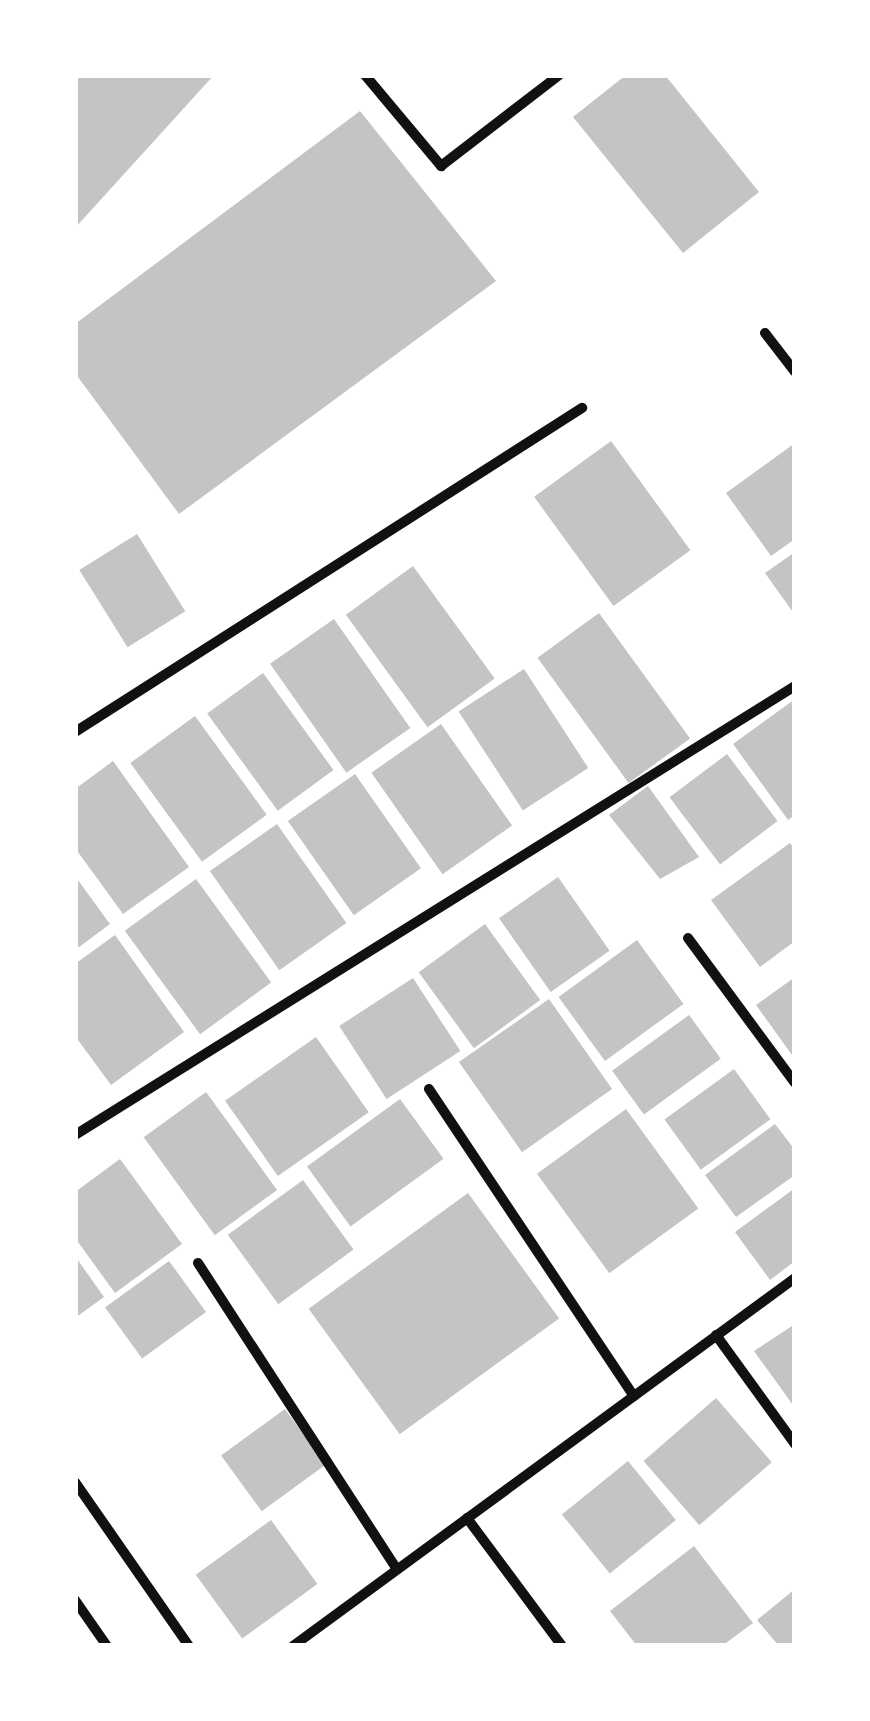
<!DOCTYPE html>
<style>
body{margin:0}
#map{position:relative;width:870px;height:1721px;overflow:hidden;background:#fff;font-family:"Titillium Web",sans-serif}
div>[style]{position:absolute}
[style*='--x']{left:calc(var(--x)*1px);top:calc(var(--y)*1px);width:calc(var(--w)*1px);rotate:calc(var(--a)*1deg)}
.building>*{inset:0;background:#c4c4c4;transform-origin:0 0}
.minor>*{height:10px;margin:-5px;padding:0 5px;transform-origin:5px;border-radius:5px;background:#111}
span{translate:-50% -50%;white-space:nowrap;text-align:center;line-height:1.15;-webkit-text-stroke:9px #fff;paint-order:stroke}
.frame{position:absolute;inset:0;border:78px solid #fff;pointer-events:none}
</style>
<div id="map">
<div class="building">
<i style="clip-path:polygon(75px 75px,214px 75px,75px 228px)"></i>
<i style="clip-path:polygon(626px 75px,665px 75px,759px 192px,683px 253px,573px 117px)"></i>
<i style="clip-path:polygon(360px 111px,496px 281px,179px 514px,75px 373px,75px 324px)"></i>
<i style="left:611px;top:441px;width:135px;height:95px;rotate:54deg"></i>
<i style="clip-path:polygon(795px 443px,795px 539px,771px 556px,726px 493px)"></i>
<i style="left:137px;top:534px;width:91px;height:68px;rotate:58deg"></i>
<i style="clip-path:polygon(795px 552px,795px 615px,765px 573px)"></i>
<i style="left:413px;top:566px;width:139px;height:83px;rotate:54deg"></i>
<i style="left:599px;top:613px;width:155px;height:76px;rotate:54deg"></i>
<i style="left:334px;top:619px;width:133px;height:78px;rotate:55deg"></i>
<i style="left:524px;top:669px;width:118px;height:78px;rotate:57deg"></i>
<i style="left:263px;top:673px;width:120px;height:69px;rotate:54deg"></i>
<i style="clip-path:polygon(795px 699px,795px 815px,788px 820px,733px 744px)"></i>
<i style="left:195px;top:716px;width:122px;height:80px;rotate:54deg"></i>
<i style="left:441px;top:724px;width:124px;height:85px;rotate:55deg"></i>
<i style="left:727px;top:754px;width:84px;height:72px;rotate:53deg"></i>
<i style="clip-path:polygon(113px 761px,189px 867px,123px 914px,75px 848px,75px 789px)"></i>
<i style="left:355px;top:774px;width:115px;height:82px;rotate:55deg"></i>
<i style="clip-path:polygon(648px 786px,699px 857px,660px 879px,609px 815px)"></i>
<i style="left:277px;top:824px;width:121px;height:82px;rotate:55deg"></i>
<i style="clip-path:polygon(790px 843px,795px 850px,795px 941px,760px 967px,711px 900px)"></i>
<i style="clip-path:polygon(75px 876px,110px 924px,75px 950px)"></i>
<i style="left:558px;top:877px;width:90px;height:72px;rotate:55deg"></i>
<i style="left:196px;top:879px;width:128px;height:88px;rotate:54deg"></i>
<i style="left:485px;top:924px;width:94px;height:82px;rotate:54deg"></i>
<i style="clip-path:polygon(115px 935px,184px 1032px,111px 1085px,75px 1036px,75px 964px)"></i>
<i style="left:637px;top:940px;width:79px;height:97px;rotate:54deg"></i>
<i style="clip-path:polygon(795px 977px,795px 1059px,756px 1005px)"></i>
<i style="left:413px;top:978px;width:87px;height:88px;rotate:57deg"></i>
<i style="left:549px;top:999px;width:110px;height:110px;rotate:55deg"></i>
<i style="left:689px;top:1015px;width:54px;height:95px;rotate:54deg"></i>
<i style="left:316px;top:1037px;width:92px;height:111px;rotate:55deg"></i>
<i style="left:734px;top:1069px;width:62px;height:86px;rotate:54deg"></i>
<i style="left:206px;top:1092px;width:121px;height:77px;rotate:54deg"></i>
<i style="left:400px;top:1099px;width:74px;height:115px;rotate:54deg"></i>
<i style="left:626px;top:1109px;width:123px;height:110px;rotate:54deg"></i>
<i style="clip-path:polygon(775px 1124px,795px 1150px,795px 1175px,736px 1217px,705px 1175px)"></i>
<i style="clip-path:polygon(120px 1159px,182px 1244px,115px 1293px,75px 1238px,75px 1192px)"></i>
<i style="left:303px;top:1180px;width:86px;height:93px;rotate:54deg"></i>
<i style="clip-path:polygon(795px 1188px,795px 1261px,770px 1280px,735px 1232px)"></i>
<i style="left:468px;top:1193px;width:155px;height:197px;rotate:54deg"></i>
<i style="clip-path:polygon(75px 1256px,104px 1297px,75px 1318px)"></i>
<i style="left:169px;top:1261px;width:63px;height:79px;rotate:54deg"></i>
<i style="clip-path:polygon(795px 1324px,795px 1408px,754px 1351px)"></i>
<i style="left:716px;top:1398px;width:85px;height:96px;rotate:49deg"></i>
<i style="left:285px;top:1409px;width:69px;height:79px;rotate:54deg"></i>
<i style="left:628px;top:1461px;width:76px;height:85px;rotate:51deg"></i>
<i style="left:271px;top:1520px;width:79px;height:93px;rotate:54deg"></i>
<i style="clip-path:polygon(694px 1546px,753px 1623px,722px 1646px,637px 1646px,610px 1611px)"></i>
<i style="clip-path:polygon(795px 1589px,795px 1646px,779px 1646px,757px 1620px)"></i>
</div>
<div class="minor">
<i style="--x:365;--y:75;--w:119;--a:50.1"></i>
<i style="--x:441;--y:166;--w:149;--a:-37.6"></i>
<i style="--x:765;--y:333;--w:49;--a:52.4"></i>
<i style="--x:75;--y:732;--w:602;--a:-32.58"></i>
<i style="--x:688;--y:938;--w:180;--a:53.6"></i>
<i style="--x:429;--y:1089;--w:369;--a:56.3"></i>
<i style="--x:75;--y:1135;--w:849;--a:-31.95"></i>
<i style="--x:198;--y:1263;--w:365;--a:57"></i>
<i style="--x:716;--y:1335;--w:135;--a:54.1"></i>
<i style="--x:75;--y:1482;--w:200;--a:55.2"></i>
<i style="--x:467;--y:1518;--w:159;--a:53.4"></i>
<i style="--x:75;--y:1600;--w:56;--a:55.2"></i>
<i style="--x:293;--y:1646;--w:622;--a:-36.24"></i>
</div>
<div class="frame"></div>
</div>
